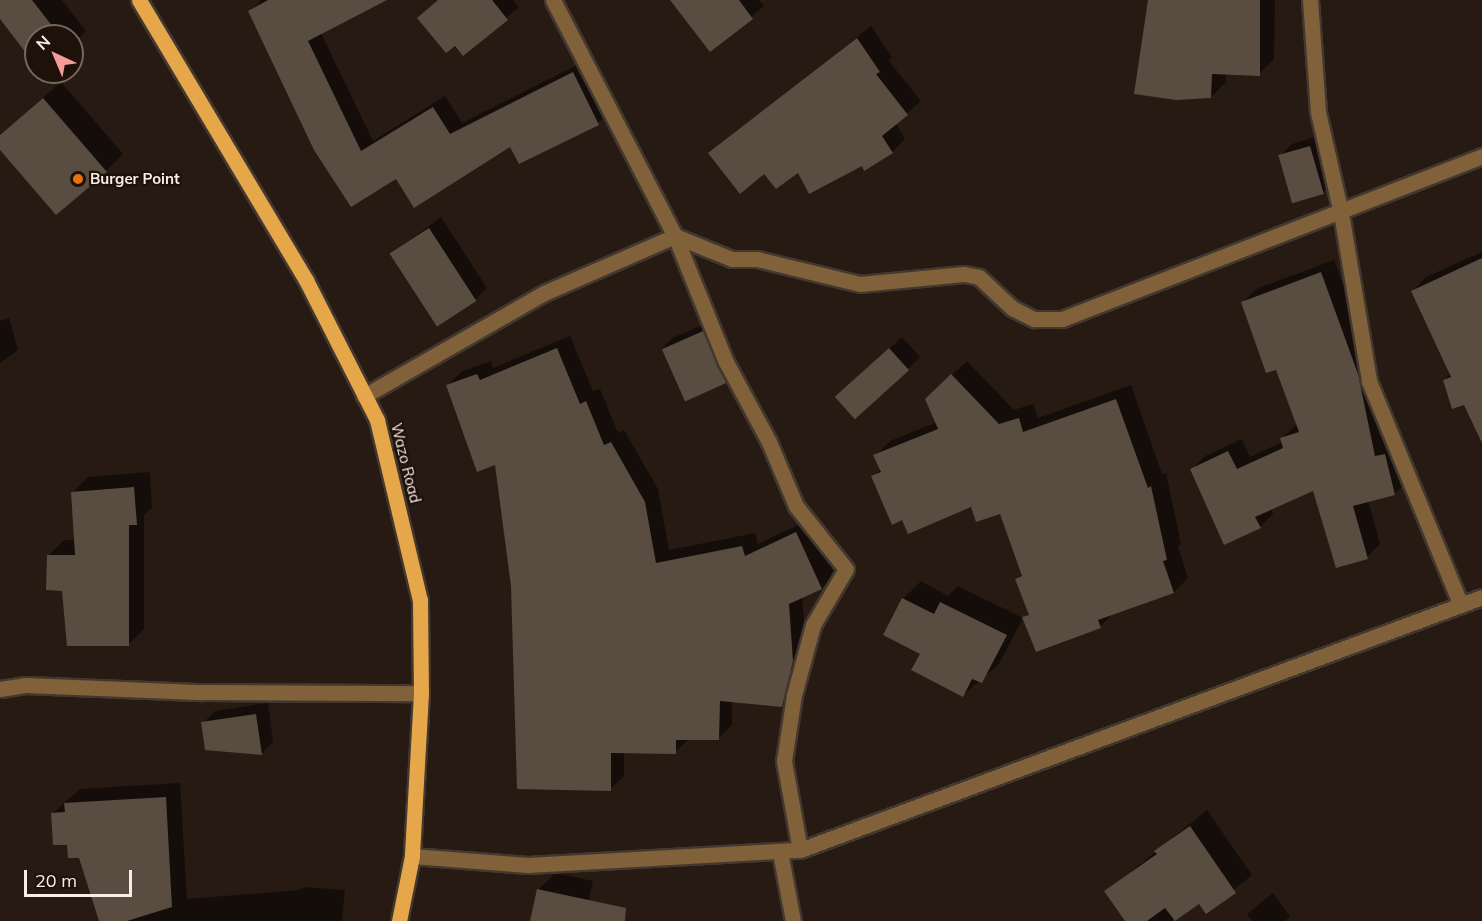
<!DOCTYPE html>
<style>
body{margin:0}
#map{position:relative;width:1482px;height:921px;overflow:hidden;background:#261a12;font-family:Mulish,sans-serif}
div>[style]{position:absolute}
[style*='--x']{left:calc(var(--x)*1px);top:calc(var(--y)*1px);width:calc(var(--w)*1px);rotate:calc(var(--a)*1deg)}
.shadow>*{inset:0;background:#0007}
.building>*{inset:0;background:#594c41;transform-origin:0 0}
.roads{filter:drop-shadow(2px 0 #433830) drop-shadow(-2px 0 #433830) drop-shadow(0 2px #433830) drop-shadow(0 -2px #433830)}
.minor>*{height:15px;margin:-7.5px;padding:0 7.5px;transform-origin:7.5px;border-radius:7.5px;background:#806139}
.major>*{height:15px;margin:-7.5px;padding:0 7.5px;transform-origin:7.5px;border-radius:7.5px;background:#e6a64a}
.dots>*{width:16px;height:16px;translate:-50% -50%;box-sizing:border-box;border:3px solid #1d1109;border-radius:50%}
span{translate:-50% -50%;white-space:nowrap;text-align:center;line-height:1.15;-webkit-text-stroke:4.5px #1d1109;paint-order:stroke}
.poi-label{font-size:15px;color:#f7eee8;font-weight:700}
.left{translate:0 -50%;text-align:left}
.street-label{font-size:15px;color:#f7eee8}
.north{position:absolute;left:24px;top:24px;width:60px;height:60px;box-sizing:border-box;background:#1d1109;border:2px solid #746962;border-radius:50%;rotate:316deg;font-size:16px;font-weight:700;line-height:24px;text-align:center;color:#f7eee8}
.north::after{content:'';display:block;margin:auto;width:21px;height:27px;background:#f59b9a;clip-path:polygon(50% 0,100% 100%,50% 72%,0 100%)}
.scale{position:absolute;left:24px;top:870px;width:108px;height:27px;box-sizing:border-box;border:3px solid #f7eee8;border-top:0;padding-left:8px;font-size:18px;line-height:21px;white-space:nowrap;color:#f7eee8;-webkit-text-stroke:4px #1d1109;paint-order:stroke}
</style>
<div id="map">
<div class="shadow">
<i style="clip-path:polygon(0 0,62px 0,86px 31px,72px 45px,72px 36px,36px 36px,36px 63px,0 17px)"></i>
<i style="clip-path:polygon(261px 0,360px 0,321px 33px,373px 141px,445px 96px,462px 123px,585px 61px,610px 112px,598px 123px,520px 162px,511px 145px,397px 177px,351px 205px,250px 11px)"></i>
<i style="clip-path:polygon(438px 0,513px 0,519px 7px,463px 54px,419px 18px)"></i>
<i style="clip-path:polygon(685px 0,759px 0,764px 6px,710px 50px)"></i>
<i style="clip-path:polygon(1149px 0,1275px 0,1274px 59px,1259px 74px,1226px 73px,1226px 82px,1211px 97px)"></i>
<i style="clip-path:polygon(871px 26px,892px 57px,889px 61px,921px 101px,896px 123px,905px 139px,892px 152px,862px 164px,765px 172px,710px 154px)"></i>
<i style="clip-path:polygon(61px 82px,123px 154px,106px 171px,0 147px,0 135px)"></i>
<i style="clip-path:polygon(1321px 135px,1335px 181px,1323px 192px,1280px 156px,1292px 144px)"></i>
<i style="clip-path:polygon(441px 217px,487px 288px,475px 300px,391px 254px)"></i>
<i style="clip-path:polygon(1482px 252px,1482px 398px,1444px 380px,1451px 373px,1413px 291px,1426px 277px)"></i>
<i style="clip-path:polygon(1334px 260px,1371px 360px,1389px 444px,1408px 481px,1394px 494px,1368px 500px,1380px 544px,1367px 557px,1314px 489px,1271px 508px,1273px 514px,1260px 527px,1192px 469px,1205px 456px,1242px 439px,1250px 457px,1282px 442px,1281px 439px,1297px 424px,1277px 368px,1242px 303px,1256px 289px)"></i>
<i style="clip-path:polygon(9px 318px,18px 350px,0 363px,0 321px)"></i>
<i style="clip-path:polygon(715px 320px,737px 370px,725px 382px,662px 348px,674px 337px)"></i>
<i style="clip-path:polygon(570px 336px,593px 391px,600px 389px,618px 433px,624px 430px,658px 489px,669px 550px,755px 533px,758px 544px,809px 520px,835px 574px,822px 588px,802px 597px,806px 646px,795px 693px,782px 706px,732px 701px,732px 725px,718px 739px,689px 739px,675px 752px,624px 752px,624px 776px,610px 789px,513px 586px,496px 463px,447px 386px,461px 372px,491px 361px,493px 368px)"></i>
<i style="clip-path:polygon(902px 337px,920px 357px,908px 369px,849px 385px)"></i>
<i style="clip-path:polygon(967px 361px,1014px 410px,1033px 404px,1038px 418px,1131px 385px,1162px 474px,1166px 473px,1181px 544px,1178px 547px,1188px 578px,1174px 592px,1114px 612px,1100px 627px,1024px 618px,1030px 612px,1017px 579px,1023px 573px,1001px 512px,972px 505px,903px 518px,873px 477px,881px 469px,875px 456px,890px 441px,937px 422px,941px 385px)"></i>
<i style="clip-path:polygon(150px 472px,152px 508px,144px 515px,144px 629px,128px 645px,63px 589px,48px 556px,64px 540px,76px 540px,73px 492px,88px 477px)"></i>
<i style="clip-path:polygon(921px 581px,948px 596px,958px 586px,1023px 618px,999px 664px,963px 695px,922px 653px,885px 635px,904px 598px)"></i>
<i style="clip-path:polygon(268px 703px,273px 742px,262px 753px,203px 723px,215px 711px)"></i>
<i style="clip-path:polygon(180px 783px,187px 899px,300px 890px,304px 887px,345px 890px,342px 921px,100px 921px,81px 856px,68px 843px,53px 813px,80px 789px)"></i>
<i style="clip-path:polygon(1207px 810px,1252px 875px,1206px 912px,1199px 902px,1172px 921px,1127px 921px,1106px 892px)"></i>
<i style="clip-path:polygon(555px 873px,593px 881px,584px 921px,532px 921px,538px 890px)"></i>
<i style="clip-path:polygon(1273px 893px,1290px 916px,1285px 921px,1252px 921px,1247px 914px)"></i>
</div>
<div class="building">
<i style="clip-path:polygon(0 0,32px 0,60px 36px,36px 36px,36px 66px,0 19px)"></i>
<i style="clip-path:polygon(268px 0,387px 0,308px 41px,361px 151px,433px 107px,450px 134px,573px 72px,599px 125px,519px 164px,510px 147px,414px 208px,396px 179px,351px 207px,314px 150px,248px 11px)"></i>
<i style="clip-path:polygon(438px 0,492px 0,508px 20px,463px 56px,455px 46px,446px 53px,417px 18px)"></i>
<i style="clip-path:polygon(670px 0,739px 0,753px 19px,710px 52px)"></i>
<i style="clip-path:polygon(1148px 0,1260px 0,1260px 76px,1212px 74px,1211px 98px,1176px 100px,1134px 94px)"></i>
<i style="clip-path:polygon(857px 38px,880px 72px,876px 74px,908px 115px,882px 136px,893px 153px,864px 171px,862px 166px,809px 194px,798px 173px,776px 189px,764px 174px,740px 194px,708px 153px)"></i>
<i style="clip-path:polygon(43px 98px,107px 172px,56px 215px,0 150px,0 135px)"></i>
<i style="left:1310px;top:146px;width:50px;height:33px;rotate:74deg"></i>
<i style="left:429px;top:228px;width:87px;height:47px;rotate:57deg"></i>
<i style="clip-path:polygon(1482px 258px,1482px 443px,1464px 405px,1452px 409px,1443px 380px,1451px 377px,1411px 291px)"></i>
<i style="clip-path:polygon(1321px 272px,1358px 374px,1375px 456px,1385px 454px,1395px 495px,1353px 506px,1368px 559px,1336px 568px,1313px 491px,1255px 517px,1261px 528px,1224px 545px,1190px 469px,1228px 451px,1237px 469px,1283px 448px,1280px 438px,1299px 432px,1276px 370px,1266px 373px,1241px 302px)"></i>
<i style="left:703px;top:331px;width:57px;height:45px;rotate:66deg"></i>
<i style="clip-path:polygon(557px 348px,580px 404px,586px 401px,604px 445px,611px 442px,645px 502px,656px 563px,742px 546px,745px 556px,796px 532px,822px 589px,789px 604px,793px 661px,782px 707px,720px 701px,719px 740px,676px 740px,676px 754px,611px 753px,611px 791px,517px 789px,511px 586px,495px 465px,477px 472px,446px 385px,477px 374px,480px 380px)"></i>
<i style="left:889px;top:348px;width:30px;height:73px;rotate:48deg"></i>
<i style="clip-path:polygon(951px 374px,999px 424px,1019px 418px,1023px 432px,1116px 399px,1148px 488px,1151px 486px,1167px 560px,1163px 561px,1174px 593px,1098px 620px,1101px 628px,1036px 652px,1022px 617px,1029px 615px,1015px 579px,1022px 576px,1000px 514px,976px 522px,971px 507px,908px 534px,902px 520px,892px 525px,871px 476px,881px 472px,873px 455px,938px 429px,925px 399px)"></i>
<i style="clip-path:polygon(134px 487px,137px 525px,129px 525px,129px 646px,67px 646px,62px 591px,46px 590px,47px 555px,75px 555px,71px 492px)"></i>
<i style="clip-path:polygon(902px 598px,934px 614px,940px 602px,1007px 635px,982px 683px,972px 679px,963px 697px,911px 670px,920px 654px,883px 635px)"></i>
<i style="clip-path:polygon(256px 714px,262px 755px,205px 750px,201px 722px)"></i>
<i style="clip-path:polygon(166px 797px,172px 907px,127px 921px,99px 921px,79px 858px,68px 858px,67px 845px,53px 845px,51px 813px,65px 812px,64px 803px)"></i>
<i style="clip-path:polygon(1190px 826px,1236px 893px,1206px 914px,1199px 904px,1175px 921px,1165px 908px,1147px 921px,1125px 921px,1104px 891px,1157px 854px,1154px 851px)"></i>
<i style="clip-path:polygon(537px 889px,626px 908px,625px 921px,530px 921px)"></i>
</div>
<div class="roads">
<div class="minor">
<i style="--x:553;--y:0;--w:266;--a:62.7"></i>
<i style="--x:675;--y:236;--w:136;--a:68"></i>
<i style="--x:726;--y:362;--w:91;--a:61.7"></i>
<i style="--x:769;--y:442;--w:69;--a:67.1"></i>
<i style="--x:796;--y:506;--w:80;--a:51.6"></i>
<i style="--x:846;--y:569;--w:65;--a:120.5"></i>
<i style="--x:813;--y:625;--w:73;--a:105.2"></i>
<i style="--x:794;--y:695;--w:67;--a:98.6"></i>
<i style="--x:784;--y:761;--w:90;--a:79.8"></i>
<i style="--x:1310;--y:0;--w:112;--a:85.9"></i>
<i style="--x:1318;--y:112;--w:104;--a:77.2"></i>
<i style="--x:1341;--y:213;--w:170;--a:80.5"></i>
<i style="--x:1369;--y:381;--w:242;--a:67.7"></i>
<i style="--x:364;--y:396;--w:207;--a:-29.8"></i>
<i style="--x:544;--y:293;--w:143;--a:-23.5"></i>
<i style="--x:675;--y:236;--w:61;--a:22"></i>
<i style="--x:732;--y:259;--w:25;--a:0"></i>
<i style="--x:757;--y:259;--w:106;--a:13.6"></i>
<i style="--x:860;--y:284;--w:104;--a:-5.5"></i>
<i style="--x:964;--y:274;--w:15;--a:11"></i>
<i style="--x:979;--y:277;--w:45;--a:43.2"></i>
<i style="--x:1012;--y:308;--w:25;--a:27"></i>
<i style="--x:1034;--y:319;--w:28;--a:0"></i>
<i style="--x:1062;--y:319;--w:451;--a:-21.2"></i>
<i style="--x:0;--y:689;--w:25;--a:-9"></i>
<i style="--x:25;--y:685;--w:178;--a:2.3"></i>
<i style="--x:203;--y:692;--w:218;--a:0.3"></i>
<i style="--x:780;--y:852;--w:70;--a:79.3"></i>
<i style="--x:412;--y:856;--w:116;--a:4.4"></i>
<i style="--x:528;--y:865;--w:272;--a:-3.2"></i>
<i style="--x:800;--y:850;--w:727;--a:-20.35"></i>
</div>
<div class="major">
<i style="--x:139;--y:0;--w:326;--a:59.2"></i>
<i style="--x:306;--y:280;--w:157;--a:63.1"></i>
<i style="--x:377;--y:420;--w:185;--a:76.6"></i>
<i style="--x:420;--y:600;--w:93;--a:89.4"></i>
<i style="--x:421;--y:693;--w:163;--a:93.2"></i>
<i style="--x:412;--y:856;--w:66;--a:101.3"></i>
</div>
</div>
<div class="dots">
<i style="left:78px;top:179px;background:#e8710a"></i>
</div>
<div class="poi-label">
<span class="left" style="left:90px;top:179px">Burger Point</span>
</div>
<div class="street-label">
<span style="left:406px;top:463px;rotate:76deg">Wazo Road</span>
</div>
<div class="north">N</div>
<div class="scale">20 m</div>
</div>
